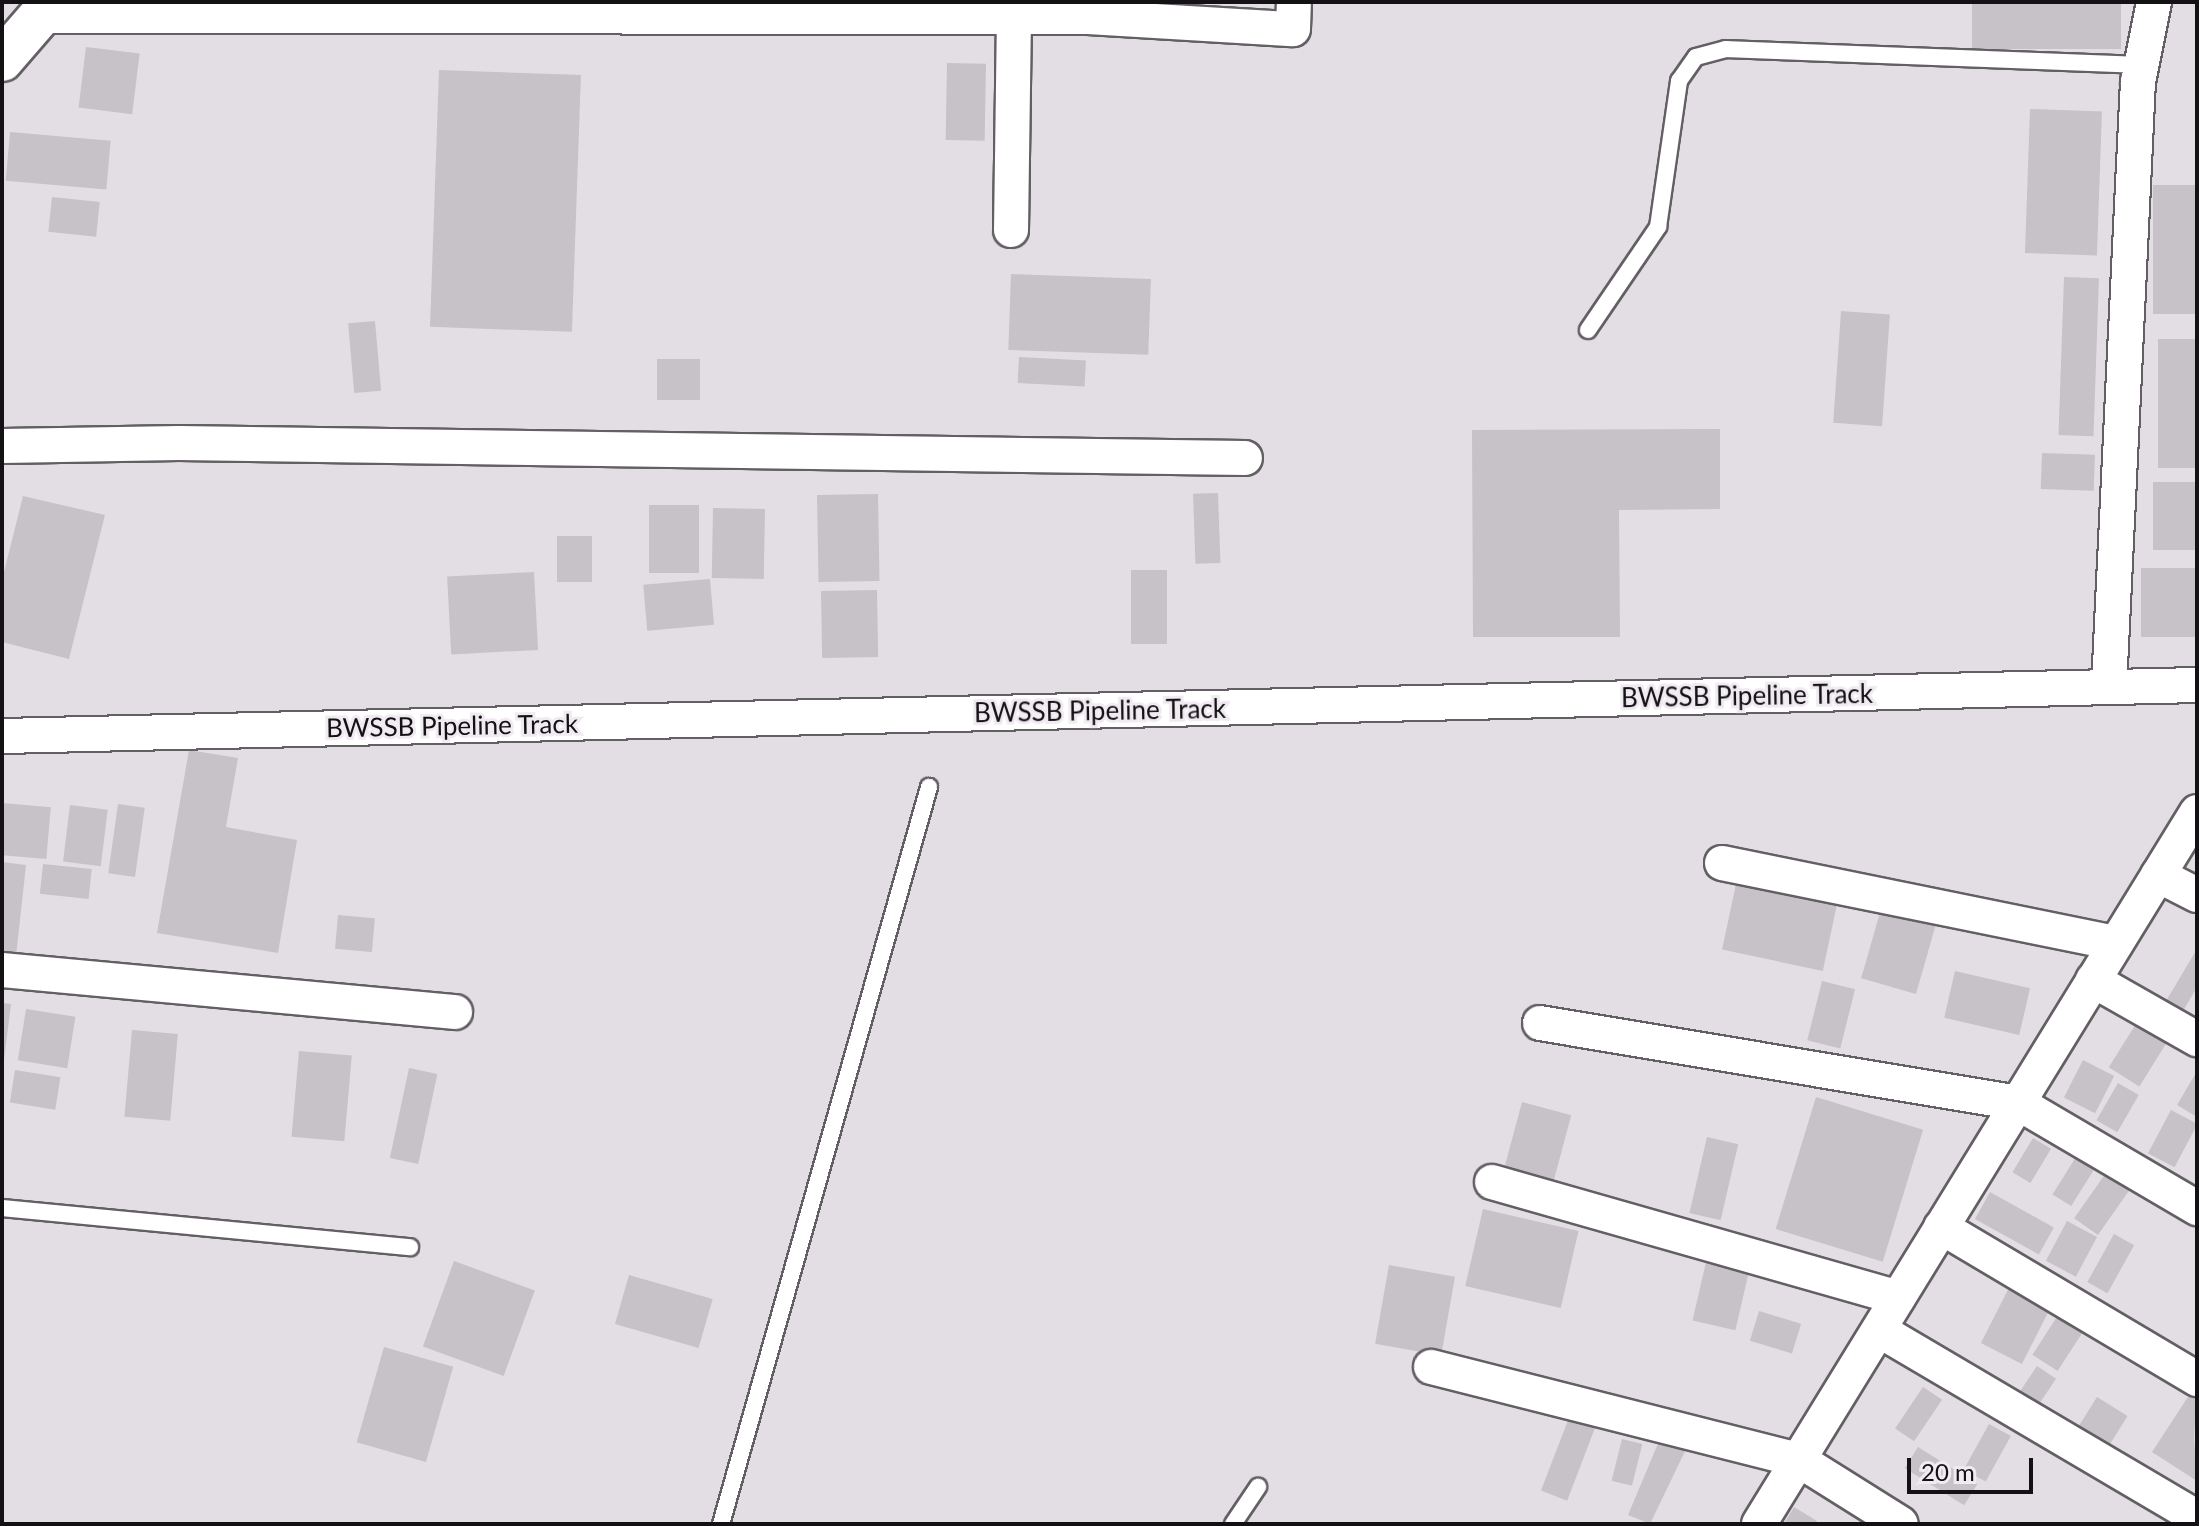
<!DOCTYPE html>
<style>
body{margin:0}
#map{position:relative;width:2199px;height:1526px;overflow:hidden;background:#e3dee3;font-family:Lato,sans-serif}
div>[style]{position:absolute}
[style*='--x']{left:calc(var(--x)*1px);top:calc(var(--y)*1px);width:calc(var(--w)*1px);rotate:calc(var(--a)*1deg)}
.building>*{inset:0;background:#c6c2c7;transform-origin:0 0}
.roads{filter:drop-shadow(2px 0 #635f64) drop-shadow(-2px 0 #635f64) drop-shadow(0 2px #635f64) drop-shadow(0 -2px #635f64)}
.service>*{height:16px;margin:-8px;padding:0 8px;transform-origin:8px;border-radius:8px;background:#fff}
.minor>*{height:34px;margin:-17px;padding:0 17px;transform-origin:17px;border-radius:17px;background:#fff}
.tertiary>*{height:42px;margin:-21px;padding:0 21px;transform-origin:21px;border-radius:21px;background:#fff}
span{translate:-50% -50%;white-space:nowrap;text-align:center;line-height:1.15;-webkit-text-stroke:6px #f0ebf1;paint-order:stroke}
.street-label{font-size:26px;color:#131113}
.frame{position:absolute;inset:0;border:4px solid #131113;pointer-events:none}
.scale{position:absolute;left:1907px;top:1458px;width:126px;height:36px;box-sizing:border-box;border:4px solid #131113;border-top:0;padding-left:10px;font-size:24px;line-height:28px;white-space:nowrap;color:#131113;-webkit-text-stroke:6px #f0ebf1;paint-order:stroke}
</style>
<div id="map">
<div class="building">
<i style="left:1972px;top:2px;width:149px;height:47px"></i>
<i style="left:86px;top:47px;width:54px;height:61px;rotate:7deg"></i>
<i style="left:947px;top:63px;width:39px;height:77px;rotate:1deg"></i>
<i style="left:439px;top:70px;width:142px;height:257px;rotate:2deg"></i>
<i style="left:2030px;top:109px;width:72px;height:144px;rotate:2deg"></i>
<i style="left:10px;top:132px;width:101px;height:49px;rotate:5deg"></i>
<i style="left:2197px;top:185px;width:129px;height:44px;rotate:90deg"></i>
<i style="left:52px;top:197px;width:48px;height:35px;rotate:6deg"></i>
<i style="left:1011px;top:274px;width:140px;height:76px;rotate:2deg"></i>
<i style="left:2064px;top:277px;width:35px;height:158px;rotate:2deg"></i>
<i style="left:1841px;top:311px;width:49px;height:112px;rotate:4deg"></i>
<i style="left:375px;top:321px;width:70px;height:27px;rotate:85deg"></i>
<i style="left:2158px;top:339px;width:39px;height:129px"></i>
<i style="left:1019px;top:357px;width:67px;height:26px;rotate:3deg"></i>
<i style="left:657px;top:359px;width:43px;height:41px"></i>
<i style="clip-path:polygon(1720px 429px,1720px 509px,1619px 510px,1620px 637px,1473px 637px,1472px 430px)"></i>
<i style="left:2042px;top:453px;width:53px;height:36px;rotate:2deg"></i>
<i style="left:2153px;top:482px;width:44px;height:68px"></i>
<i style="left:1218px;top:493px;width:70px;height:25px;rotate:88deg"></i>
<i style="left:878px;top:494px;width:87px;height:61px;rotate:89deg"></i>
<i style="clip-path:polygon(23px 496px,105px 515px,69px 659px,2px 642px,2px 580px)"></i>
<i style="left:649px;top:505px;width:50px;height:68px"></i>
<i style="left:713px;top:508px;width:52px;height:70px;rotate:1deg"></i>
<i style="left:557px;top:536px;width:35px;height:46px"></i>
<i style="left:2141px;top:568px;width:56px;height:69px"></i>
<i style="left:1131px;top:570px;width:36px;height:74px"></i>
<i style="left:534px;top:572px;width:78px;height:87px;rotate:87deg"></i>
<i style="left:710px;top:579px;width:46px;height:67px;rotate:85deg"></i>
<i style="left:877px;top:590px;width:67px;height:56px;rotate:89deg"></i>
<i style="clip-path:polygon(189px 750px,238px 758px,226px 827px,297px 840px,278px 953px,157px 933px)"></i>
<i style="left:2px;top:803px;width:49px;height:52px;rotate:5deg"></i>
<i style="left:118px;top:804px;width:27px;height:70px;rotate:8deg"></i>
<i style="left:70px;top:805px;width:38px;height:57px;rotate:7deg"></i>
<i style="clip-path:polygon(2px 862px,26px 865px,16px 956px,2px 954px)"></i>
<i style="left:43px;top:864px;width:49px;height:30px;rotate:6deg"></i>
<i style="left:1736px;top:884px;width:103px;height:67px;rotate:12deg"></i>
<i style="left:1881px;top:909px;width:57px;height:72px;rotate:16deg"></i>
<i style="left:338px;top:915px;width:37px;height:34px;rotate:5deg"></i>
<i style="clip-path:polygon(2197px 949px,2197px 987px,2183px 1011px,2166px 1001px)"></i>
<i style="left:1955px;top:971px;width:77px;height:48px;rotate:13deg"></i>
<i style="left:1822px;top:981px;width:34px;height:61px;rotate:14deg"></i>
<i style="clip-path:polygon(2px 1003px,11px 1004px,4px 1060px,2px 1060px)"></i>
<i style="left:26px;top:1009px;width:50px;height:52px;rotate:9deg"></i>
<i style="left:2139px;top:1019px;width:36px;height:57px;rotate:32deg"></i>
<i style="left:132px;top:1030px;width:46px;height:87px;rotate:5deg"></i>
<i style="left:299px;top:1051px;width:53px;height:86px;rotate:5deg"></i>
<i style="left:2083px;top:1060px;width:35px;height:42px;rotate:27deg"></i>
<i style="left:409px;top:1068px;width:29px;height:92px;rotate:12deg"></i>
<i style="left:15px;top:1070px;width:46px;height:33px;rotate:9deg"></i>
<i style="clip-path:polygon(2197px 1071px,2197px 1117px,2177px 1105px)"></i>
<i style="left:2118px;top:1083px;width:24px;height:43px;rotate:30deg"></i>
<i style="left:1816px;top:1097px;width:112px;height:138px;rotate:17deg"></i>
<i style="left:1522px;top:1102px;width:51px;height:73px;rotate:15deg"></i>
<i style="left:2171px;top:1110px;width:30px;height:49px;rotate:28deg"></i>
<i style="left:1707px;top:1137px;width:32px;height:78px;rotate:13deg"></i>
<i style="left:2033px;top:1138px;width:21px;height:40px;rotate:31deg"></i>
<i style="left:2079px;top:1152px;width:22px;height:50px;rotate:32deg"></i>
<i style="left:2108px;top:1170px;width:29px;height:59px;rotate:35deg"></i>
<i style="left:1990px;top:1192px;width:73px;height:31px;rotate:29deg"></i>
<i style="left:1483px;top:1209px;width:98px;height:79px;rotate:13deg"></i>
<i style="left:2067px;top:1221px;width:34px;height:45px;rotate:28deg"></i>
<i style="left:2114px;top:1234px;width:23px;height:55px;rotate:29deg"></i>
<i style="left:454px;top:1261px;width:86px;height:91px;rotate:20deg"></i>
<i style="left:1706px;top:1262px;width:44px;height:60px;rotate:13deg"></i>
<i style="left:1389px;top:1265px;width:67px;height:80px;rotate:10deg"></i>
<i style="left:629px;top:1275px;width:87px;height:51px;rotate:16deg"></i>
<i style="left:2014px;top:1278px;width:46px;height:73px;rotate:27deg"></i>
<i style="left:2064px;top:1306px;width:30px;height:58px;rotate:33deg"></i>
<i style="left:1759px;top:1311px;width:44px;height:31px;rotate:17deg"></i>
<i style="left:384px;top:1347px;width:72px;height:99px;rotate:16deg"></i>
<i style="left:2037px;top:1366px;width:23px;height:43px;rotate:34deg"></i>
<i style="clip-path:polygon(2197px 1383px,2194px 1438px,2197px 1481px,2152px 1452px)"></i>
<i style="left:1923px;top:1387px;width:23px;height:50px;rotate:34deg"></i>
<i style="left:2097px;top:1397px;width:36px;height:47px;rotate:32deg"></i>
<i style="left:1570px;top:1415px;width:28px;height:81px;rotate:21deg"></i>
<i style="left:1989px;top:1424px;width:25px;height:52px;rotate:29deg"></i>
<i style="clip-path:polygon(1662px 1434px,1688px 1445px,1650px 1524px,1628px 1515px)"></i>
<i style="left:1622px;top:1439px;width:21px;height:43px;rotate:14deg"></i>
<i style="left:1918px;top:1447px;width:70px;height:25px;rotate:32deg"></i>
<i style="clip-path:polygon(1794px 1507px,1817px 1521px,1815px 1524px,1784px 1524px)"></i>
</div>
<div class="roads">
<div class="service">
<i style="--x:1588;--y:330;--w:125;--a:-55.8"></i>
<i style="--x:1658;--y:227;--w:148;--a:-81.8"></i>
<i style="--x:1679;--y:81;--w:29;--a:-55"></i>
<i style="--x:1696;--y:57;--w:31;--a:-15"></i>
<i style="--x:1726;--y:49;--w:415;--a:2.2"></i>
<i style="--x:2;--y:1208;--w:410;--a:5.5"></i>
<i style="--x:721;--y:1524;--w:766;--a:-74.24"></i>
<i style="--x:1233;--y:1524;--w:45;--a:-56"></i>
</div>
<div class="minor">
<i style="--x:40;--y:16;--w:1048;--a:0.05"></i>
<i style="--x:1088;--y:17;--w:205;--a:3.4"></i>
<i style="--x:1293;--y:29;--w:27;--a:-88"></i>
<i style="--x:1011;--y:230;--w:213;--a:-89.2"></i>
<i style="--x:2;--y:446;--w:177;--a:-1"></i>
<i style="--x:179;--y:443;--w:1066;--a:0.81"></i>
<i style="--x:2109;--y:687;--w:606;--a:-87.26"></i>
<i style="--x:2138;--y:82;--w:82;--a:-78.7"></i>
<i style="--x:2;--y:736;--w:2196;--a:-1.33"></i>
<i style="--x:1722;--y:863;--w:402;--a:11.5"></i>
<i style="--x:2158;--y:875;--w:44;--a:27.1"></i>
<i style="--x:2;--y:970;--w:455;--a:5.3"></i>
<i style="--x:2093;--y:980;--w:120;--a:29.6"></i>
<i style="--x:1540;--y:1023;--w:485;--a:9.5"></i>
<i style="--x:2018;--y:1103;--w:208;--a:30.4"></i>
<i style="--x:1492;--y:1182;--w:422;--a:15.9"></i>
<i style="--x:1941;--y:1227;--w:298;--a:30.7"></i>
<i style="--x:1879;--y:1330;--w:369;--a:30.5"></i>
<i style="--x:1431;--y:1367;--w:380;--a:14.2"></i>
<i style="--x:1799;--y:1460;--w:120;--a:32.1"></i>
<i style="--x:1759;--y:1524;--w:836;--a:-58.4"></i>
</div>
<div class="tertiary">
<i style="--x:2;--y:60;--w:77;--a:-49.2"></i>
</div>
</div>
<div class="street-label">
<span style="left:1747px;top:696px;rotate:-1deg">BWSSB Pipeline Track</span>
<span style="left:1100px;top:711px;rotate:-1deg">BWSSB Pipeline Track</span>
<span style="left:452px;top:726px;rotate:-1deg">BWSSB Pipeline Track</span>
</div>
<div class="frame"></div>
<div class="scale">20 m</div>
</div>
